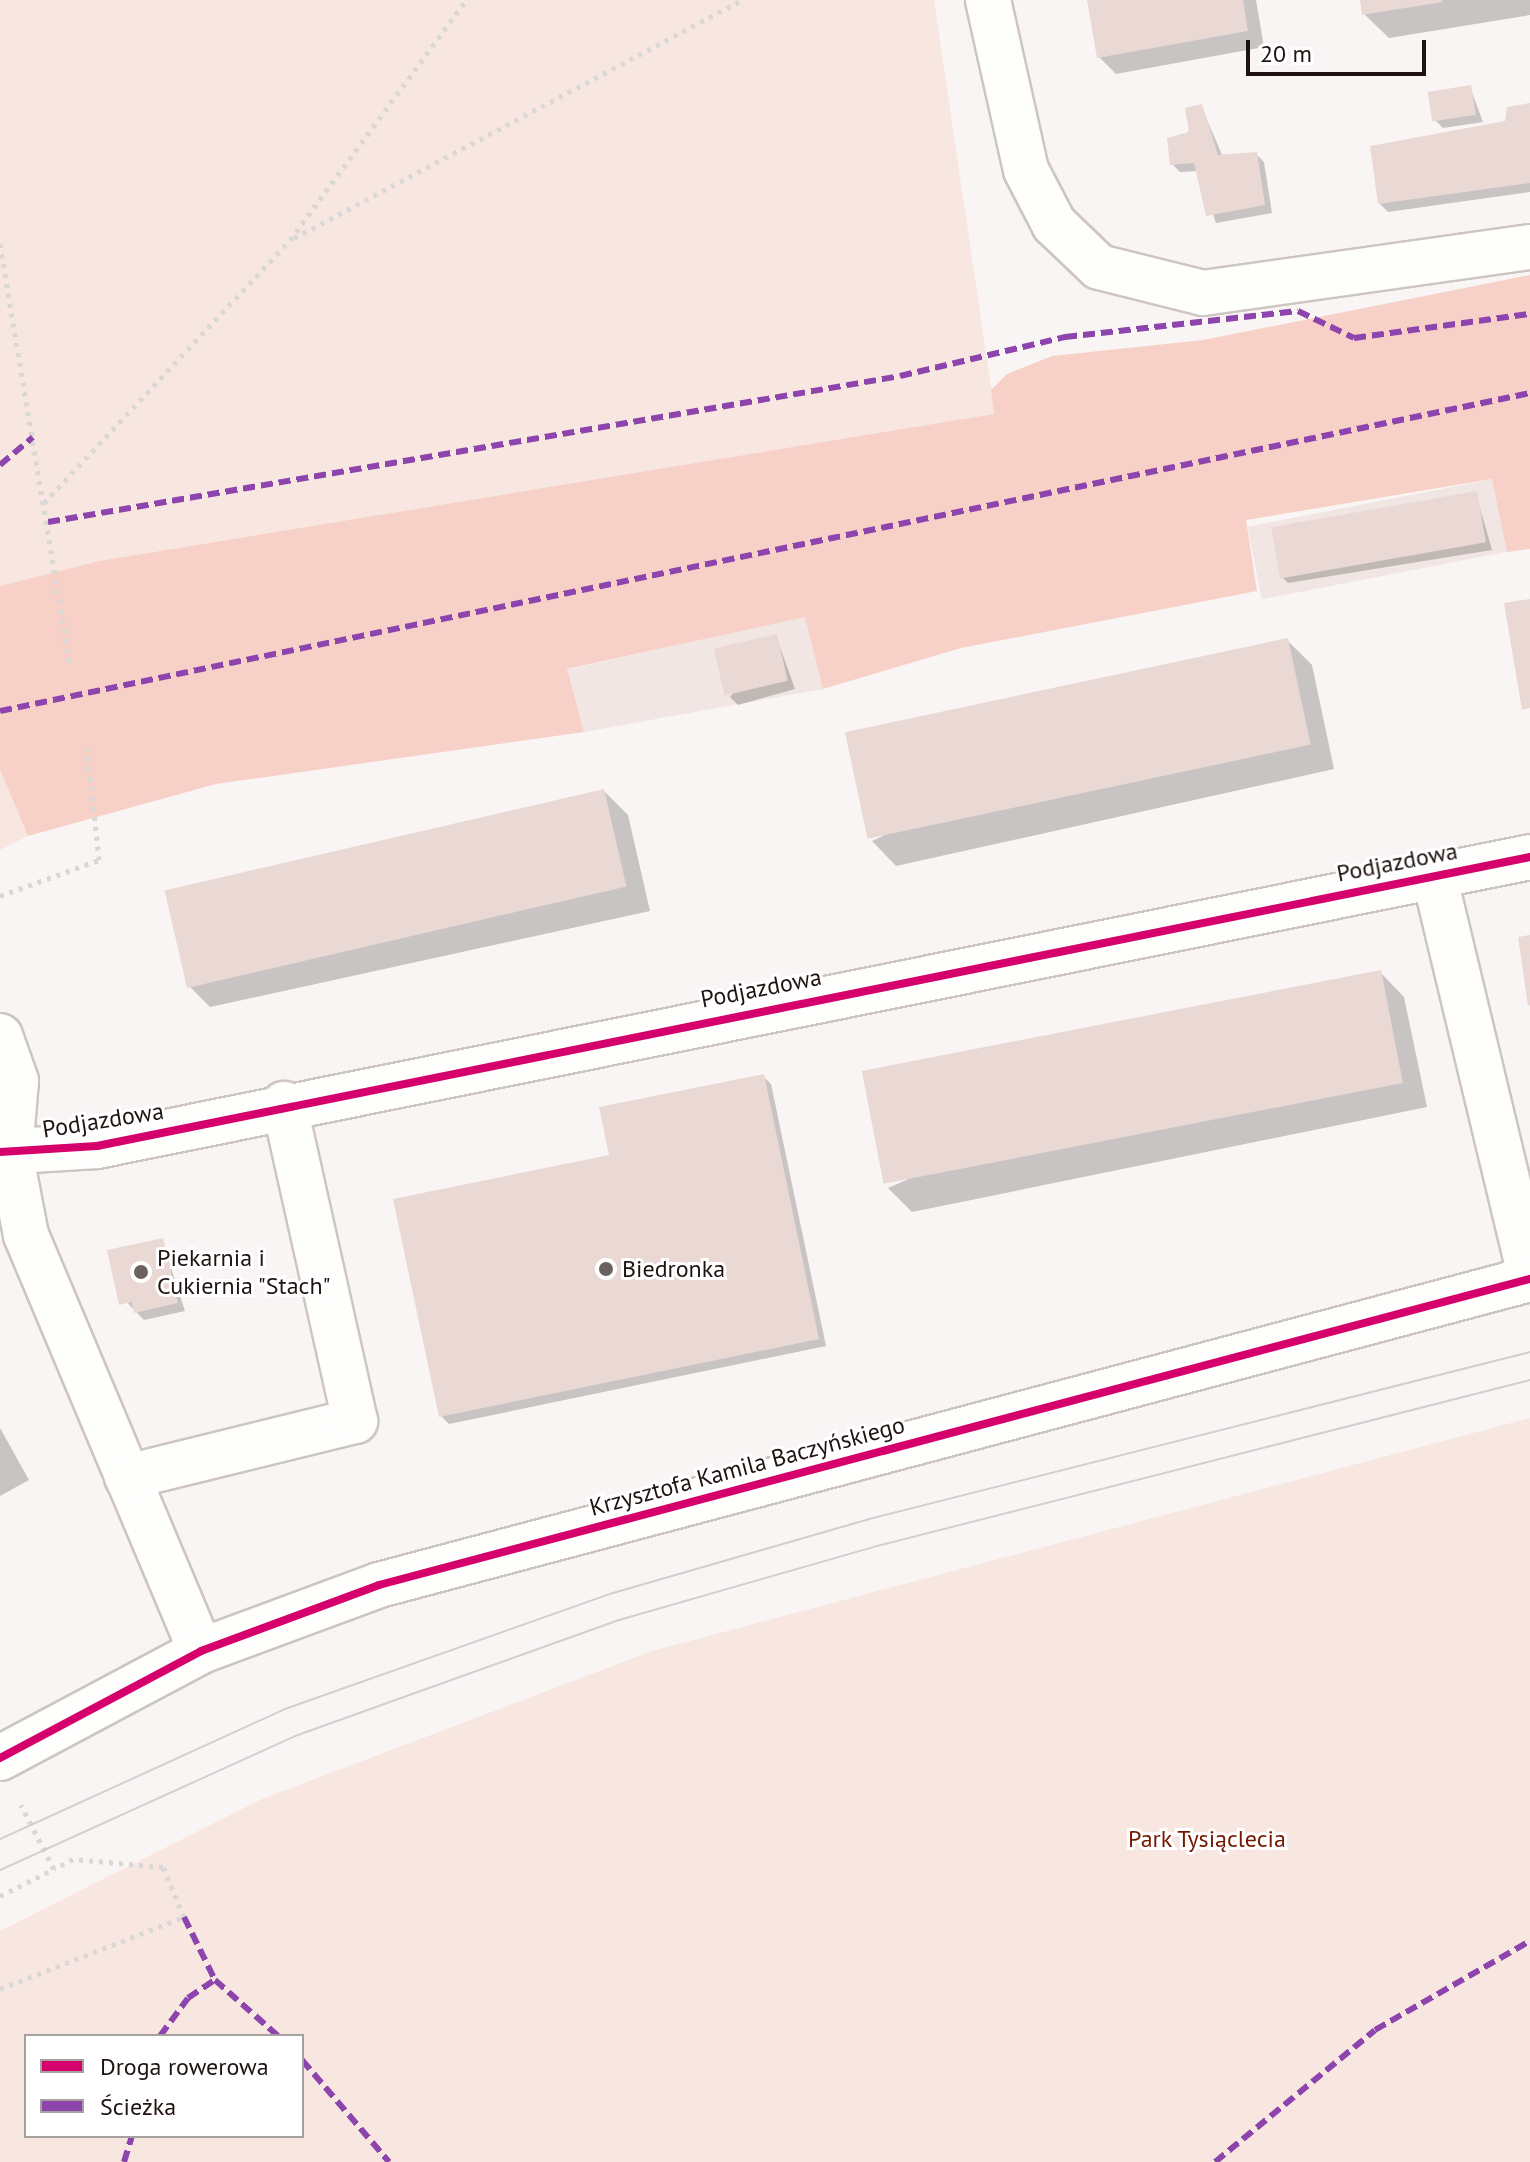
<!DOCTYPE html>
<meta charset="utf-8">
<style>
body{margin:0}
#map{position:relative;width:1530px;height:2162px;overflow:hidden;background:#f9f5f4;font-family:"PT Sans",sans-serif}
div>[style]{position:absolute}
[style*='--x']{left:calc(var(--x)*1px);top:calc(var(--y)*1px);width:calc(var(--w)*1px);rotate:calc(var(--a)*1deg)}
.built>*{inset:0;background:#f1e6e3;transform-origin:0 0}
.green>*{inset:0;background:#f8e6e1}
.forest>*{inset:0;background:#f7d1c7}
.shadow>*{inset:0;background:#0003}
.building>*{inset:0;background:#ead8d4;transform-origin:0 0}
.path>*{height:5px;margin-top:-2.5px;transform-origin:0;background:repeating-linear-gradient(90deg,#dad7d7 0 4px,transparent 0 10px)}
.roads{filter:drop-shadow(2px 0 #ccc5c2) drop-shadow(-2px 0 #ccc5c2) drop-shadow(0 2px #ccc5c2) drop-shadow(0 -2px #ccc5c2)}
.minor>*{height:44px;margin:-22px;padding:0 22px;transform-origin:22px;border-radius:22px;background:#fefefd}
.tram>*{height:2px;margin:-1px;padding:0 1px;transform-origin:1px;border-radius:1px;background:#d1d0cf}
.quiet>*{height:6px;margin-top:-3px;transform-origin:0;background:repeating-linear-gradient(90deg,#8e44ad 0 12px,transparent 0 18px)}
.cycleway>*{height:8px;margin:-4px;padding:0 4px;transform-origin:4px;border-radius:4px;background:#d6006c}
.dots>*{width:22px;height:22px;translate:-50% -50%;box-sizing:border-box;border:4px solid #fff;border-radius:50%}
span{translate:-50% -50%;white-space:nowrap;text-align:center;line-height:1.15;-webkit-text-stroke:6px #fff;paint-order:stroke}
.street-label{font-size:24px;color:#1e1310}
.poi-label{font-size:24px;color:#1e1310}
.left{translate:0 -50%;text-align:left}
.park-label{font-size:24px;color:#751800}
.legend{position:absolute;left:24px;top:2034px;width:280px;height:104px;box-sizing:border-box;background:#fff;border:2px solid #a5a19f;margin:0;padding:10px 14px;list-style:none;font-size:24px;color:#1e1310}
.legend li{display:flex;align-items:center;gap:16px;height:40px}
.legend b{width:40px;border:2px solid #a5a19f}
.scale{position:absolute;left:1246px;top:40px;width:180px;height:36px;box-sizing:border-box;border:4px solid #1e1310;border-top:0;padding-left:10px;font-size:24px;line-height:28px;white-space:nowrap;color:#1e1310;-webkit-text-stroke:6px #fff;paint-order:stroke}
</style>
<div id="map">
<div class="built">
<i style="left:1493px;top:479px;width:74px;height:250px;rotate:79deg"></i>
<i style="clip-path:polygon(806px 616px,823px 689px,584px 732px,566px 670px)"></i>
</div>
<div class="green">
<i style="clip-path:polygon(0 0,934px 0,995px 414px,99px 561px,0 586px)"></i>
<i style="clip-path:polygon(0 770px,28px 836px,0 850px)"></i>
<i style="clip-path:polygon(evenodd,1530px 1418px,1530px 2162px,0 2162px,0 1931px,262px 1799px,652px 1651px,1530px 1418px,26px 2036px,302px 2036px,302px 2136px,26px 2136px,26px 2036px)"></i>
</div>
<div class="forest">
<i style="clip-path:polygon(1530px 275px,1530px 549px,1507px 552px,1492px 479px,1246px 520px,1257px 591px,961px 648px,823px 689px,805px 617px,567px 669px,584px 732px,216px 784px,28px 836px,0 770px,0 586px,99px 561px,994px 414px,991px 390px,1007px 374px,1052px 356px,1203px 340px)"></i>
</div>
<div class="shadow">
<i style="clip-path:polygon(1089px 0,1256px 0,1264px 47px,1116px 74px,1099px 57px)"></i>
<i style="clip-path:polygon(1362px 0,1530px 0,1530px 15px,1389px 38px,1364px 14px)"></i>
<i style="clip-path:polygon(1470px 87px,1483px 122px,1443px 128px,1435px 120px)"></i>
<i style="clip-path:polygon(1530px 105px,1530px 192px,1388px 212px,1380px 204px)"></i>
<i style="clip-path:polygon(1201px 106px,1223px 157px,1256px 154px,1264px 162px,1272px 213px,1216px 223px,1198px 171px,1180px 172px,1172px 164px)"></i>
<i style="clip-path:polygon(1476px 494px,1492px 550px,1288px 583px,1280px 575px)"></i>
<i style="clip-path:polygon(776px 636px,795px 689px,738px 705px,730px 697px)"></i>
<i style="clip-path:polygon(1288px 641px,1312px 665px,1334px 769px,896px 866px,872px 841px)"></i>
<i style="clip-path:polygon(604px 791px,628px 815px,650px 911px,210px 1007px,185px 982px)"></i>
<i style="clip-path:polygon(1380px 972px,1404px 997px,1427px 1107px,912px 1212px,888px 1188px)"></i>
<i style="clip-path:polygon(763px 1076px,771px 1084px,826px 1346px,449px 1424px,441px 1416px,611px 1156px)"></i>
<i style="clip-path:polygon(162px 1240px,185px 1311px,144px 1320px,118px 1293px)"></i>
<i style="clip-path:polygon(0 1428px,29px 1480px,0 1496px)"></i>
</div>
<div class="building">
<i style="clip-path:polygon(1087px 0,1243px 0,1248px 31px,1097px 58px)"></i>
<i style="clip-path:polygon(1360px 0,1442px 0,1442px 2px,1362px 15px)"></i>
<i style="left:1471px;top:85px;width:30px;height:44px;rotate:81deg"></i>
<i style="clip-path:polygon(1530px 103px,1530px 183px,1378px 204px,1370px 146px,1505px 121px,1507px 107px)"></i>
<i style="clip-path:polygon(1202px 104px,1218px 155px,1257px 152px,1265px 205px,1206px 216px,1194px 163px,1170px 165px,1167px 138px,1189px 132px,1185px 108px)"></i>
<i style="left:1477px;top:491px;width:52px;height:209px;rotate:80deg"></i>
<i style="clip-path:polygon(1530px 599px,1530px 708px,1522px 710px,1504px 603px)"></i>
<i style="left:777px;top:634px;width:48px;height:65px;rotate:77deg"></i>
<i style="left:1288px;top:638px;width:109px;height:453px;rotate:78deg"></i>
<i style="left:604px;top:789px;width:100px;height:451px;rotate:77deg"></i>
<i style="clip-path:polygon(1530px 935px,1530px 1005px,1528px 1006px,1518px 937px)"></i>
<i style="left:1381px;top:970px;width:115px;height:529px;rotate:79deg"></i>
<i style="clip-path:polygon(764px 1074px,819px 1339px,439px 1417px,393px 1199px,609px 1155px,599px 1107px)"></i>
<i style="clip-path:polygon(163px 1238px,178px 1303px,134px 1313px,132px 1302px,119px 1305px,107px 1250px)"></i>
</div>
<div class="path">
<i style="--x:294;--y:238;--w:507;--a:-27.98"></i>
<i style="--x:0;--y:244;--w:427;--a:80.6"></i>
<i style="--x:44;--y:503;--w:360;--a:-46.9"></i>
<i style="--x:290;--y:240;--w:298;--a:-53.7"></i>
<i style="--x:0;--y:896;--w:105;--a:-20"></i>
<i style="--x:99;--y:860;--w:113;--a:-96.1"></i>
<i style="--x:0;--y:1896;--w:60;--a:-26.6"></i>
<i style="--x:0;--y:1989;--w:198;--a:-21.4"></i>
<i style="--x:184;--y:1917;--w:54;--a:-112.8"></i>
<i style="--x:163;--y:1867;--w:90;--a:-174.9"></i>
<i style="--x:73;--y:1859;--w:21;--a:152"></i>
<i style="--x:54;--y:1869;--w:72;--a:-117.3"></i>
</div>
<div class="roads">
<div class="minor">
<i style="--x:988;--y:0;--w:174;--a:77.4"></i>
<i style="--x:1026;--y:170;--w:61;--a:62.6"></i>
<i style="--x:1054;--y:224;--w:62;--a:43.7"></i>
<i style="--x:1099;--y:267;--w:107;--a:14"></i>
<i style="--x:1203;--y:293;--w:330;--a:-8"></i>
<i style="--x:1434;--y:875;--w:411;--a:76.5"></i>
<i style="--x:0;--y:1036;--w:48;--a:70.4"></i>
<i style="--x:16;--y:1081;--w:71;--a:94.8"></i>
<i style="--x:10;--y:1152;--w:85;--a:79.1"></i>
<i style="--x:26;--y:1235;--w:451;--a:67.2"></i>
<i style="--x:0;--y:1152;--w:97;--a:-3.5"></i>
<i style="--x:97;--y:1146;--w:1462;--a:-11.4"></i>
<i style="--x:127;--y:1477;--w:235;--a:-13.8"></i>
<i style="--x:355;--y:1421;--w:325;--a:-102.6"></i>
<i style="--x:0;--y:1758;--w:228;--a:-28"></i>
<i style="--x:201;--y:1651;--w:190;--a:-20.3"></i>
<i style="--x:379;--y:1585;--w:1191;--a:-14.89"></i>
</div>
</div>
<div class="tram">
<i style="--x:0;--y:1839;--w:313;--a:-24.5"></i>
<i style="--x:285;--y:1709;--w:348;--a:-19.5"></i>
<i style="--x:613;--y:1593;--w:266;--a:-16.1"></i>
<i style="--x:869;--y:1519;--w:682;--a:-14.18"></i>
<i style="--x:0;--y:1870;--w:324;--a:-24.4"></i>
<i style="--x:295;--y:1736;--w:344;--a:-19.7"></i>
<i style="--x:619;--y:1620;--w:268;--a:-16"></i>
<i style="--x:877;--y:1546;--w:674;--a:-14.26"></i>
</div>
<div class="quiet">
<i style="--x:0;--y:465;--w:43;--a:-40.3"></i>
<i style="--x:48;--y:522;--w:864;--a:-9.72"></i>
<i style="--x:900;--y:376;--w:170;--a:-13.3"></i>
<i style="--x:1065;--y:337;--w:234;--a:-6.4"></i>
<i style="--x:1298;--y:311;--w:62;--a:25.7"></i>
<i style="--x:1354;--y:338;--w:178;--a:-7.8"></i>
<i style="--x:0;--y:711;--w:1563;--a:-11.74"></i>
<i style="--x:184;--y:1917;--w:70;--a:63.8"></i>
<i style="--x:160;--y:2036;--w:47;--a:-53.6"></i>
<i style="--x:188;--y:1998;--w:32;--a:-34"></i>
<i style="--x:215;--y:1980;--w:84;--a:41.6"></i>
<i style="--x:302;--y:2060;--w:134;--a:49.5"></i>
<i style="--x:124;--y:2162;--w:27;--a:-73"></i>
<i style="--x:1215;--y:2162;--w:207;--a:-39.5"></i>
<i style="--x:1375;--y:2030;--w:179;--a:-29.9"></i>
</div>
<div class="cycleway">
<i style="--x:0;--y:1152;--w:97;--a:-3.5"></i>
<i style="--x:97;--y:1146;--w:1462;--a:-11.4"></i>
<i style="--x:0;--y:1758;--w:228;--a:-28"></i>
<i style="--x:201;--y:1651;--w:190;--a:-20.3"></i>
<i style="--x:379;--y:1585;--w:1191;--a:-14.89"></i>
</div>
<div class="dots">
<i style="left:606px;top:1269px;background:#6b6260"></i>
<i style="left:141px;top:1272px;background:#6b6260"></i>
</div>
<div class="street-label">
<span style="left:1397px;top:862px;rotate:-11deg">Podjazdowa</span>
<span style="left:761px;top:988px;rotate:-11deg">Podjazdowa</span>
<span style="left:103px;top:1120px;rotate:-9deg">Podjazdowa</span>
<span style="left:747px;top:1466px;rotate:-15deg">Krzysztofa Kamila Baczyńskiego</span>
</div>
<div class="poi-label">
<span class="left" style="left:157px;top:1272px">Piekarnia i<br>Cukiernia "Stach"</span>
<span class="left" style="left:622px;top:1269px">Biedronka</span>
</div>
<div class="park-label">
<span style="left:1207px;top:1839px">Park Tysiąclecia</span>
</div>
<ul class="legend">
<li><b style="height:10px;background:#d6006c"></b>Droga rowerowa</li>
<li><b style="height:10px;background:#8e44ad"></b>Ścieżka</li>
</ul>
<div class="scale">20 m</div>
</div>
